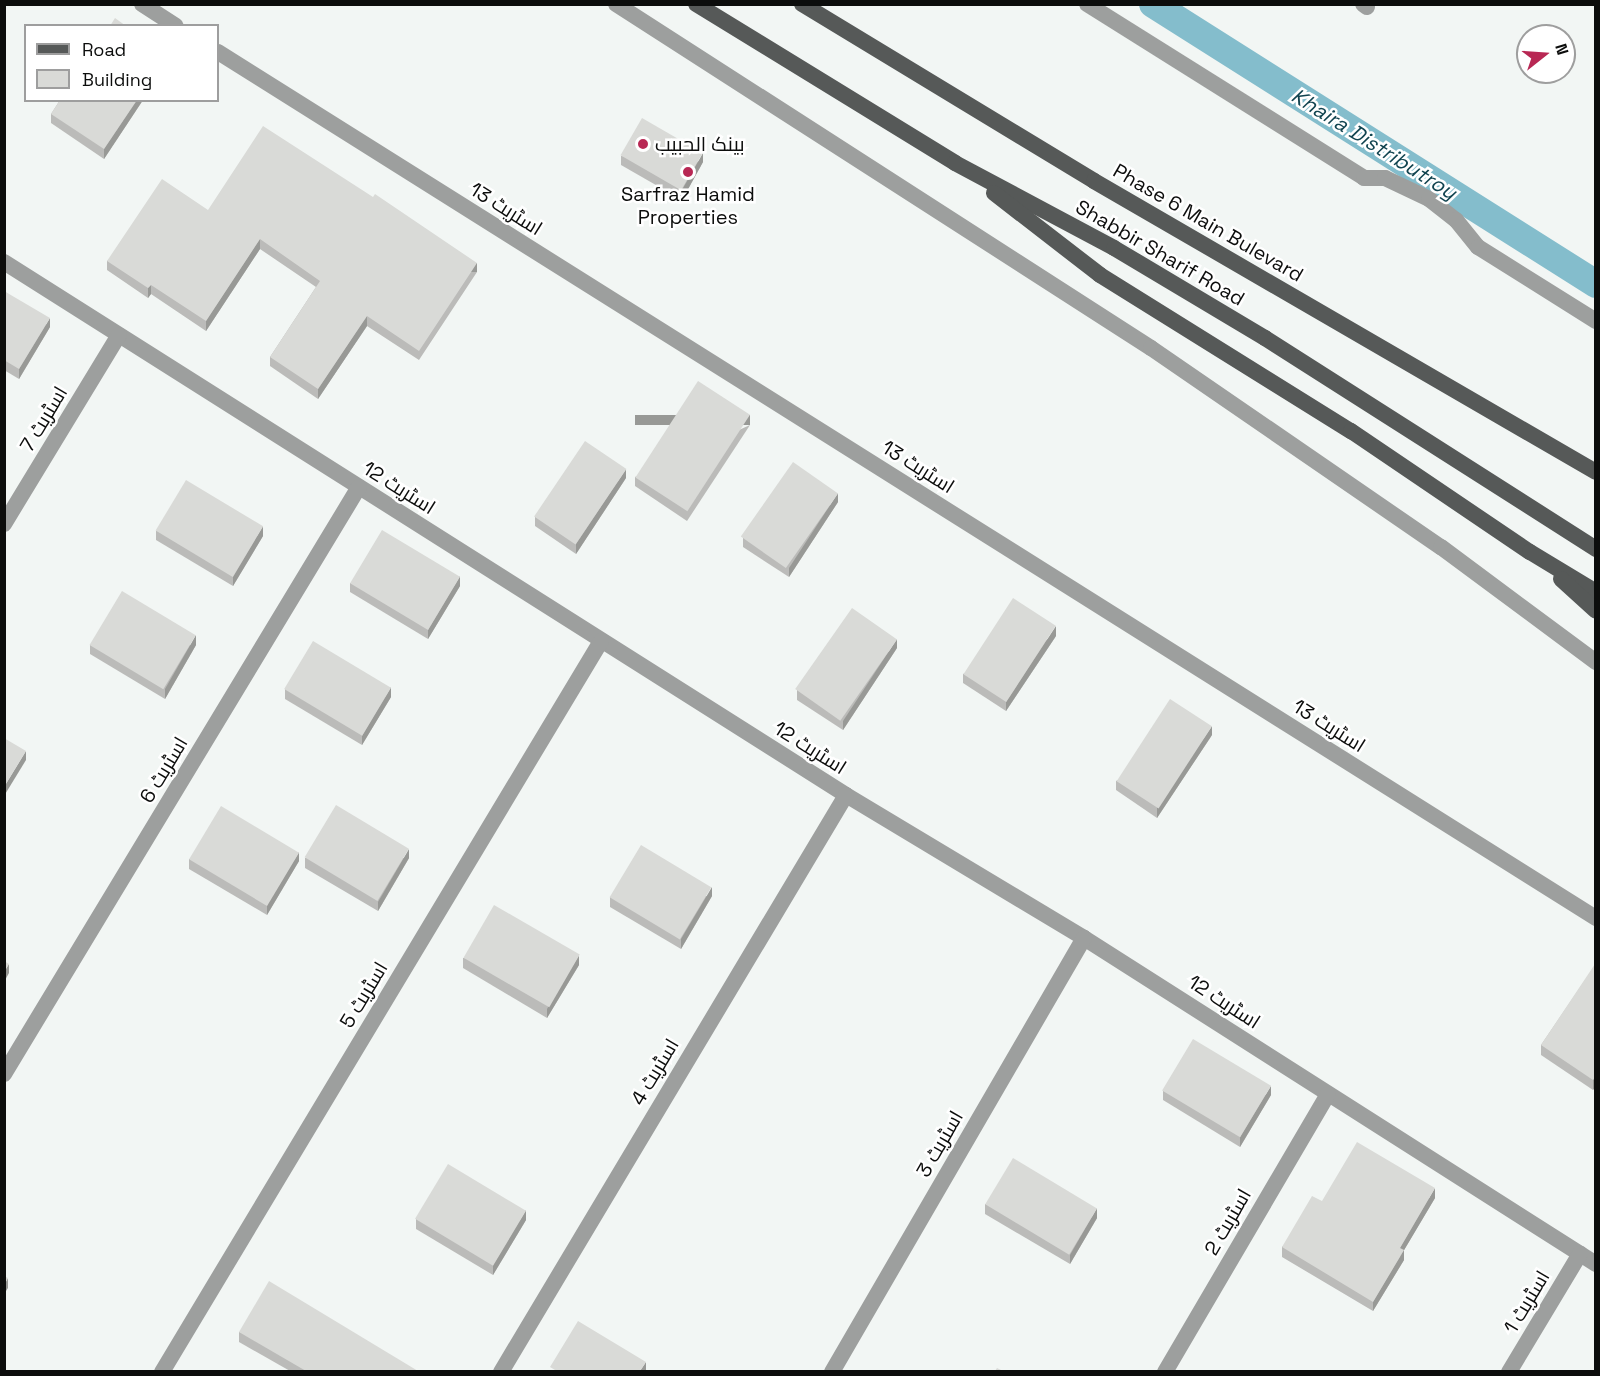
<!DOCTYPE html>
<meta charset="utf-8">
<style>
body{margin:0}
#map{position:relative;width:1600px;height:1376px;overflow:hidden;background:#f2f6f4;font-family:"Space Grotesk",Cairo,sans-serif}
div>[style]{position:absolute}
[style*='--x']{left:calc(var(--x)*1px);top:calc(var(--y)*1px);width:calc(var(--w)*1px);rotate:calc(var(--a)*1deg)}
.canal>*{height:28px;margin:-14px;padding:0 14px;transform-origin:14px;border-radius:14px;background:#84bdcc}
.minor>*{height:16px;margin:-8px;padding:0 8px;transform-origin:8px;border-radius:8px;background:#9d9f9e}
.primary>*{height:16px;margin:-8px;padding:0 8px;transform-origin:8px;border-radius:8px;background:#565958}
.wall>*{inset:0;background:#bbbbb9}
.shaded-wall>*{inset:0;background:#989996;transform-origin:0 0}
.building>*{inset:0;background:#d9dad7;transform-origin:0 0}
.dots>*{width:16px;height:16px;translate:-50% -50%;box-sizing:border-box;border:3px solid #fff;border-radius:50%}
span{translate:-50% -50%;white-space:nowrap;text-align:center;line-height:1.15;-webkit-text-stroke:5px #fff;paint-order:stroke}
.poi-label{font-size:20px;color:#0c0d0c}
.left{translate:0 -50%;text-align:left}
.street-label{font-size:20px;color:#0c0d0c}
.water-label{font-size:21px;color:#114450;font-style:italic}
.frame{position:absolute;inset:0;border:6px solid #0c0d0c;pointer-events:none}
.legend{position:absolute;left:24px;top:24px;width:195px;height:78px;box-sizing:border-box;background:#fff;border:2px solid #9e9e9e;margin:0;padding:8px 10px;list-style:none;font-size:18px;color:#0c0d0c}
.legend li{display:flex;align-items:center;gap:12px;height:30px}
.legend b{width:30px;border:2px solid #9e9e9e}
.north{position:absolute;left:1516px;top:24px;width:60px;height:60px;box-sizing:border-box;background:#fff;border:2px solid #9e9e9e;border-radius:50%;rotate:73deg;font-size:16px;font-weight:700;line-height:24px;text-align:center;color:#0c0d0c}
.north::after{content:'';display:block;margin:auto;width:21px;height:27px;background:#b82854;clip-path:polygon(50% 0,100% 100%,50% 72%,0 100%)}
</style>
<div id="map">
<div class="canal">
<i style="--x:1153;--y:4;--w:524;--a:32.3"></i>
</div>
<div class="minor">
<i style="--x:142;--y:4;--w:40;--a:32.9"></i>
<i style="--x:616;--y:4;--w:636;--a:32.74"></i>
<i style="--x:1151;--y:348;--w:352;--a:34.5"></i>
<i style="--x:1441;--y:547;--w:193;--a:36.6"></i>
<i style="--x:1087;--y:4;--w:327;--a:32.1"></i>
<i style="--x:1364;--y:178;--w:21;--a:0"></i>
<i style="--x:1385;--y:178;--w:49;--a:25.5"></i>
<i style="--x:1429;--y:199;--w:34;--a:38"></i>
<i style="--x:1456;--y:220;--w:35;--a:51"></i>
<i style="--x:1478;--y:247;--w:139;--a:32.1"></i>
<i style="--x:1363;--y:4;--w:5;--a:37"></i>
<i style="--x:218;--y:52;--w:1628;--a:32.15"></i>
<i style="--x:4;--y:262;--w:997;--a:32.33"></i>
<i style="--x:846;--y:795;--w:278;--a:31"></i>
<i style="--x:1084;--y:938;--w:607;--a:32.49"></i>
<i style="--x:4;--y:524;--w:221;--a:-58.7"></i>
<i style="--x:4;--y:1074;--w:686;--a:-58.84"></i>
<i style="--x:162;--y:1372;--w:853;--a:-59.01"></i>
<i style="--x:501;--y:1372;--w:672;--a:-59.12"></i>
<i style="--x:832;--y:1372;--w:502;--a:-59.86"></i>
<i style="--x:1165;--y:1372;--w:322;--a:-59.6"></i>
<i style="--x:1509;--y:1372;--w:138;--a:-59"></i>
</div>
<div class="primary">
<i style="--x:696;--y:4;--w:304;--a:31.5"></i>
<i style="--x:955;--y:163;--w:180;--a:28.1"></i>
<i style="--x:1114;--y:248;--w:176;--a:30.8"></i>
<i style="--x:1265;--y:338;--w:393;--a:32.5"></i>
<i style="--x:802;--y:4;--w:341;--a:31.2"></i>
<i style="--x:1094;--y:181;--w:580;--a:30.1"></i>
<i style="--x:994;--y:193;--w:134;--a:37.7"></i>
<i style="--x:1100;--y:275;--w:296;--a:31.9"></i>
<i style="--x:1351;--y:431;--w:216;--a:34.1"></i>
<i style="--x:1530;--y:552;--w:77;--a:31.2"></i>
<i style="--x:1561;--y:579;--w:47;--a:42.4"></i>
</div>
<div class="wall">
<i style="clip-path:polygon(60px 100px,143px 100px,104px 159px,51px 123px,51px 114px)"></i>
<i style="clip-path:polygon(621px 156px,703px 162px,682px 200px,621px 165px)"></i>
<i style="clip-path:polygon(373px 197px,477px 272px,419px 360px,367px 326px,318px 399px,270px 366px,270px 357px,316px 287px,260px 249px,206px 331px,151px 294px,148px 298px,107px 270px,107px 261px,208px 210px)"></i>
<i style="clip-path:polygon(4px 291px,50px 327px,19px 379px,4px 370px)"></i>
<i style="clip-path:polygon(750px 425px,687px 521px,635px 486px,635px 477px)"></i>
<i style="clip-path:polygon(626px 478px,576px 554px,535px 526px,535px 517px)"></i>
<i style="clip-path:polygon(838px 502px,789px 577px,743px 547px,743px 538px)"></i>
<i style="clip-path:polygon(156px 531px,263px 536px,233px 586px,156px 540px)"></i>
<i style="clip-path:polygon(350px 583px,460px 586px,428px 639px,350px 592px)"></i>
<i style="clip-path:polygon(1056px 636px,1006px 711px,963px 683px,963px 674px)"></i>
<i style="clip-path:polygon(90px 645px,196px 645px,165px 699px,90px 654px)"></i>
<i style="clip-path:polygon(897px 648px,843px 730px,797px 700px,797px 690px)"></i>
<i style="clip-path:polygon(285px 689px,391px 697px,362px 745px,285px 699px)"></i>
<i style="clip-path:polygon(1212px 735px,1157px 818px,1116px 790px,1116px 781px)"></i>
<i style="clip-path:polygon(305px 858px,409px 858px,378px 911px,305px 868px)"></i>
<i style="clip-path:polygon(189px 859px,299px 861px,267px 915px,189px 869px)"></i>
<i style="clip-path:polygon(712px 896px,681px 949px,610px 907px,610px 897px)"></i>
<i style="clip-path:polygon(463px 958px,579px 965px,547px 1018px,463px 968px)"></i>
<i style="clip-path:polygon(1596px 964px,1596px 1086px,1593px 1090px,1541px 1055px,1541px 1045px)"></i>
<i style="clip-path:polygon(1163px 1091px,1271px 1095px,1240px 1147px,1163px 1100px)"></i>
<i style="clip-path:polygon(1435px 1198px,1404px 1250px,1404px 1260px,1373px 1311px,1282px 1257px,1282px 1247px,1322px 1201px)"></i>
<i style="clip-path:polygon(985px 1204px,1097px 1218px,1070px 1264px,985px 1214px)"></i>
<i style="clip-path:polygon(416px 1219px,526px 1220px,493px 1275px,416px 1229px)"></i>
<i style="clip-path:polygon(239px 1332px,418px 1371px,290px 1371px,239px 1342px)"></i>
</div>
<div class="shaded-wall">
<i style="clip-path:polygon(137px 100px,143px 100px,104px 159px,104px 149px)"></i>
<i style="clip-path:polygon(703px 153px,703px 162px,682px 200px,682px 190px)"></i>
<i style="clip-path:polygon(260px 239px,260px 249px,206px 331px,206px 321px)"></i>
<i style="left:477px;top:263px;width:9px;height:105px;rotate:90deg"></i>
<i style="clip-path:polygon(151px 285px,151px 294px,148px 298px,148px 288px)"></i>
<i style="clip-path:polygon(367px 316px,367px 326px,318px 399px,318px 389px)"></i>
<i style="clip-path:polygon(50px 318px,50px 327px,19px 379px,19px 369px)"></i>
<i style="left:750px;top:415px;width:10px;height:115px;rotate:90deg"></i>
<i style="clip-path:polygon(626px 469px,626px 478px,576px 554px,576px 544px)"></i>
<i style="clip-path:polygon(838px 493px,838px 502px,789px 577px,789px 568px)"></i>
<i style="clip-path:polygon(263px 526px,263px 536px,233px 586px,233px 577px)"></i>
<i style="clip-path:polygon(460px 576px,460px 586px,428px 639px,428px 630px)"></i>
<i style="clip-path:polygon(1056px 626px,1056px 636px,1006px 711px,1006px 702px)"></i>
<i style="clip-path:polygon(196px 635px,196px 645px,165px 699px,165px 689px)"></i>
<i style="clip-path:polygon(897px 639px,897px 648px,843px 730px,843px 721px)"></i>
<i style="clip-path:polygon(391px 687px,391px 697px,362px 745px,362px 736px)"></i>
<i style="clip-path:polygon(1212px 726px,1212px 735px,1157px 818px,1157px 808px)"></i>
<i style="clip-path:polygon(26px 751px,26px 760px,4px 796px,4px 787px)"></i>
<i style="clip-path:polygon(409px 849px,409px 858px,378px 911px,378px 902px)"></i>
<i style="clip-path:polygon(299px 852px,299px 861px,267px 915px,267px 905px)"></i>
<i style="clip-path:polygon(712px 887px,712px 896px,681px 949px,681px 939px)"></i>
<i style="clip-path:polygon(579px 955px,579px 965px,547px 1018px,547px 1009px)"></i>
<i style="clip-path:polygon(9px 964px,9px 973px,4px 982px,4px 972px)"></i>
<i style="clip-path:polygon(1596px 1076px,1596px 1086px,1593px 1090px,1593px 1080px)"></i>
<i style="clip-path:polygon(1271px 1086px,1271px 1095px,1240px 1147px,1240px 1137px)"></i>
<i style="clip-path:polygon(1435px 1188px,1435px 1198px,1400px 1257px,1400px 1248px)"></i>
<i style="clip-path:polygon(1097px 1208px,1097px 1218px,1070px 1264px,1070px 1255px)"></i>
<i style="clip-path:polygon(526px 1210px,526px 1220px,493px 1275px,493px 1265px)"></i>
<i style="clip-path:polygon(1404px 1250px,1404px 1260px,1373px 1311px,1373px 1302px)"></i>
<i style="clip-path:polygon(8px 1278px,8px 1288px,4px 1294px,4px 1285px)"></i>
<i style="clip-path:polygon(646px 1362px,646px 1371px,640px 1371px)"></i>
</div>
<div class="building">
<i style="clip-path:polygon(115px 18px,126px 26px,110px 26px)"></i>
<i style="clip-path:polygon(60px 100px,137px 100px,104px 149px,51px 114px)"></i>
<i style="left:642px;top:118px;width:70px;height:43px;rotate:30deg"></i>
<i style="clip-path:polygon(263px 126px,373px 197px,375px 194px,477px 263px,419px 351px,367px 316px,318px 389px,270px 357px,320px 281px,260px 239px,206px 321px,151px 285px,148px 288px,107px 261px,162px 179px,208px 210px)"></i>
<i style="clip-path:polygon(4px 291px,50px 318px,19px 369px,4px 360px)"></i>
<i style="left:698px;top:381px;width:62px;height:115px;rotate:33deg"></i>
<i style="left:585px;top:441px;width:50px;height:91px;rotate:34deg"></i>
<i style="left:793px;top:462px;width:55px;height:91px;rotate:35deg"></i>
<i style="left:186px;top:480px;width:90px;height:59px;rotate:31deg"></i>
<i style="left:382px;top:530px;width:91px;height:62px;rotate:31deg"></i>
<i style="left:122px;top:591px;width:86px;height:63px;rotate:31deg"></i>
<i style="left:1013px;top:598px;width:51px;height:91px;rotate:33deg"></i>
<i style="left:852px;top:608px;width:55px;height:99px;rotate:35deg"></i>
<i style="left:313px;top:641px;width:91px;height:56px;rotate:31deg"></i>
<i style="left:1170px;top:699px;width:50px;height:98px;rotate:33deg"></i>
<i style="clip-path:polygon(4px 738px,26px 751px,4px 787px)"></i>
<i style="left:336px;top:805px;width:85px;height:61px;rotate:31deg"></i>
<i style="left:221px;top:806px;width:91px;height:62px;rotate:31deg"></i>
<i style="left:641px;top:845px;width:82px;height:61px;rotate:31deg"></i>
<i style="left:494px;top:905px;width:99px;height:61px;rotate:30deg"></i>
<i style="clip-path:polygon(4px 961px,9px 964px,4px 972px)"></i>
<i style="clip-path:polygon(1595px 964px,1596px 1076px,1593px 1080px,1541px 1045px)"></i>
<i style="left:1193px;top:1039px;width:91px;height:60px;rotate:31deg"></i>
<i style="clip-path:polygon(1357px 1142px,1435px 1188px,1400px 1248px,1404px 1250px,1373px 1302px,1282px 1247px,1312px 1196px,1322px 1201px)"></i>
<i style="left:1013px;top:1158px;width:98px;height:54px;rotate:31deg"></i>
<i style="left:448px;top:1164px;width:91px;height:64px;rotate:31deg"></i>
<i style="clip-path:polygon(4px 1276px,8px 1278px,4px 1285px)"></i>
<i style="clip-path:polygon(269px 1281px,418px 1371px,306px 1371px,239px 1332px)"></i>
<i style="clip-path:polygon(578px 1321px,646px 1362px,640px 1371px,554px 1371px,555px 1370px,550px 1367px)"></i>
<i style="clip-path:polygon(997px 1368px,1003px 1371px,995px 1371px)"></i>
</div>
<div class="dots">
<i style="left:643px;top:144px;background:#b82854"></i>
<i style="left:688px;top:172px;background:#b82854"></i>
</div>
<div class="poi-label">
<span class="left" style="left:655px;top:144px">بينک الحبيب</span>
<span style="left:688px;top:206px">Sarfraz Hamid<br>Properties</span>
</div>
<div class="street-label">
<span style="left:506px;top:209px;rotate:32deg">اسٹریٹ 13</span>
<span style="left:1208px;top:223px;rotate:30deg">Phase 6 Main Bulevard</span>
<span style="left:1160px;top:253px;rotate:30deg">Shabbir Sharif Road</span>
<span style="left:44px;top:419px;rotate:-59deg">اسٹریٹ 7</span>
<span style="left:918px;top:467px;rotate:32deg">اسٹریٹ 13</span>
<span style="left:399px;top:488px;rotate:32deg">اسٹریٹ 12</span>
<span style="left:1329px;top:726px;rotate:32deg">اسٹریٹ 13</span>
<span style="left:810px;top:748px;rotate:32deg">اسٹریٹ 12</span>
<span style="left:164px;top:770px;rotate:-59deg">اسٹریٹ 6</span>
<span style="left:364px;top:995px;rotate:-59deg">اسٹریٹ 5</span>
<span style="left:1224px;top:1002px;rotate:33deg">اسٹریٹ 12</span>
<span style="left:655px;top:1072px;rotate:-59deg">اسٹریٹ 4</span>
<span style="left:940px;top:1144px;rotate:-60deg">اسٹریٹ 3</span>
<span style="left:1228px;top:1222px;rotate:-60deg">اسٹریٹ 2</span>
<span style="left:1527px;top:1302px;rotate:-59deg">اسٹریٹ 1</span>
</div>
<div class="water-label">
<span style="left:1374px;top:144px;rotate:32deg">Khaira Distributroy</span>
</div>
<div class="frame"></div>
<ul class="legend">
<li><b style="height:8px;background:#565958"></b>Road</li>
<li><b style="height:16px;background:#d9dad7"></b>Building</li>
</ul>
<div class="north">N</div>
</div>
